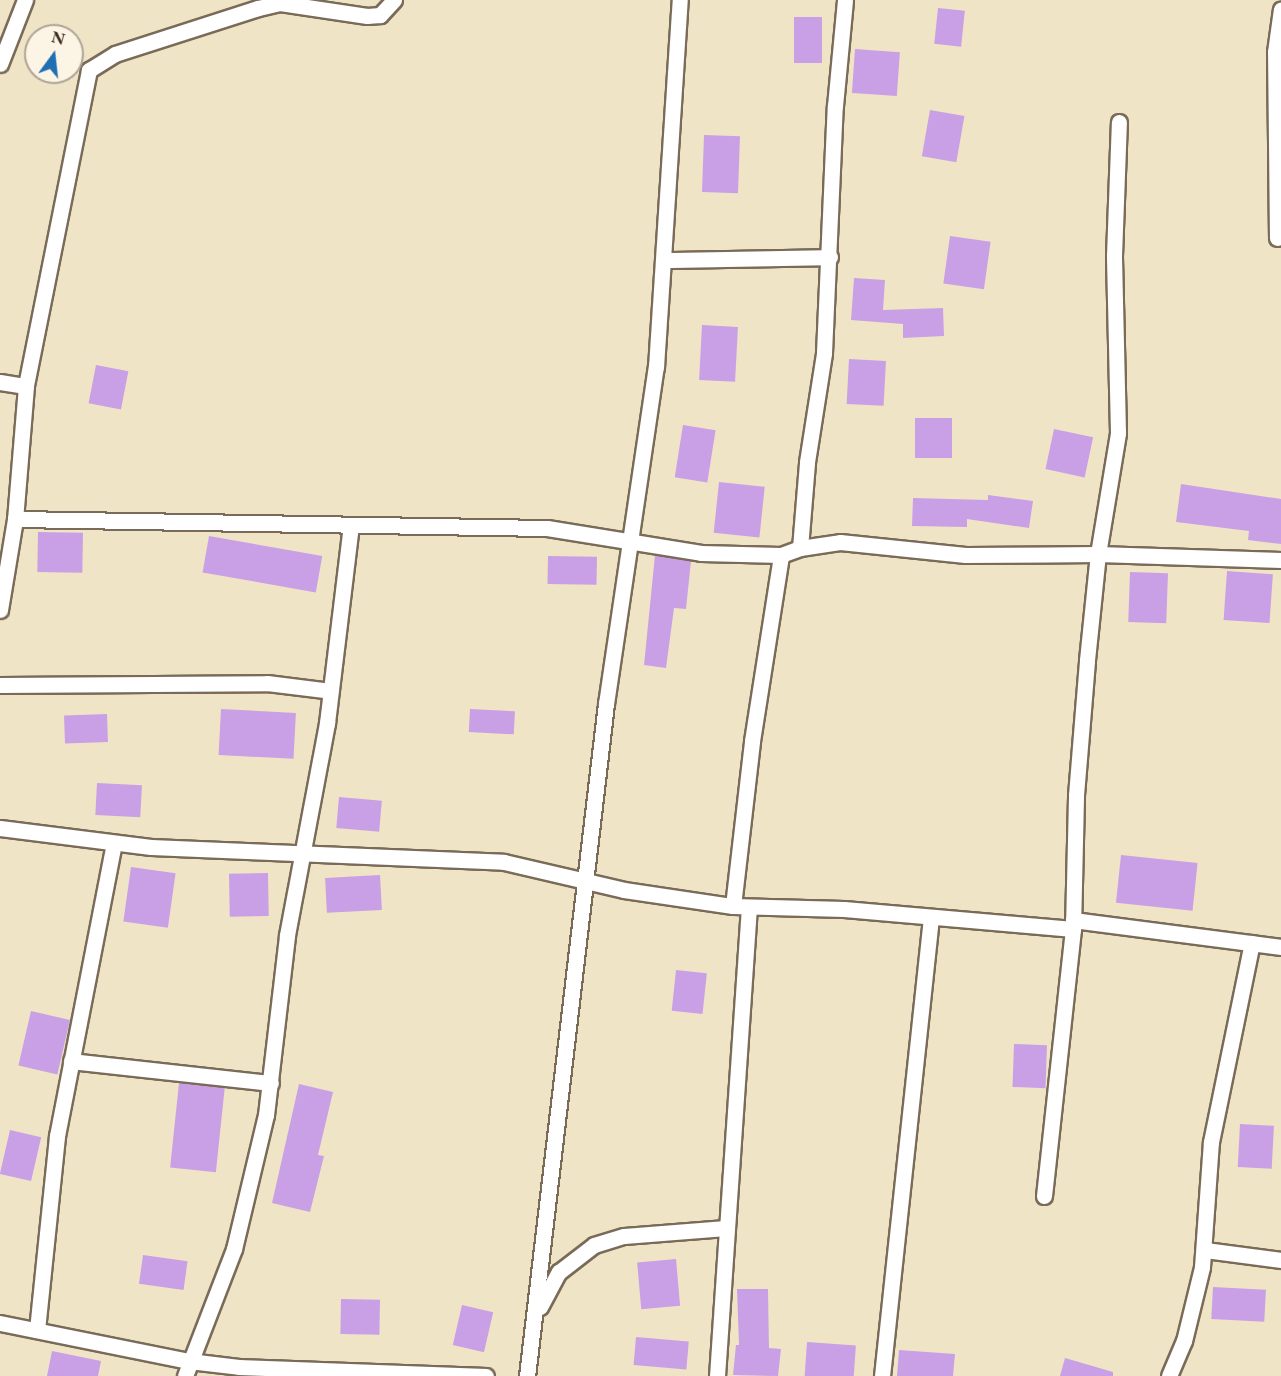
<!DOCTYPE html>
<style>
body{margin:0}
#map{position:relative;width:1281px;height:1376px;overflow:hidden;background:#efe5c6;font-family:"EB Garamond",serif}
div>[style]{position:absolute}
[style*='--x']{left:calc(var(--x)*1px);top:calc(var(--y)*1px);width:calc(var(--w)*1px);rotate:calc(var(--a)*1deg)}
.building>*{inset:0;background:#c9a0e5;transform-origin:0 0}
.roads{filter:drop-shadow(2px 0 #7a6b59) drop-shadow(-2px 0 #7a6b59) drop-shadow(0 2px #7a6b59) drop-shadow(0 -2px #7a6b59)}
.minor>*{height:15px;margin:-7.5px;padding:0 7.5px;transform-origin:7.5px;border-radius:7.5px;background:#fff}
span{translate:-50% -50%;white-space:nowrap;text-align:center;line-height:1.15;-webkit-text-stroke:4.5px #fcf5e5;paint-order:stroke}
.north{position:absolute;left:24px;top:24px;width:60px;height:60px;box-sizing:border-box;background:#fcf5e5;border:2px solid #afa495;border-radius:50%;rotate:15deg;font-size:16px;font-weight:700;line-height:24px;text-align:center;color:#3b2a1e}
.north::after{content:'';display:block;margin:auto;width:21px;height:27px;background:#1f6fb2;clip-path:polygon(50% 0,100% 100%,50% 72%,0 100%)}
</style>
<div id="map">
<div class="building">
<i style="left:938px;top:8px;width:27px;height:36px;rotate:6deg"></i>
<i style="left:794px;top:17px;width:28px;height:46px"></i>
<i style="left:855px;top:49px;width:45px;height:44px;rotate:4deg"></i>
<i style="left:930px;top:110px;width:35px;height:47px;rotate:10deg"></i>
<i style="left:704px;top:135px;width:36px;height:57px;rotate:2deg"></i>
<i style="left:950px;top:236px;width:41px;height:48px;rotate:8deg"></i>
<i style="clip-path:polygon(854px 278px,885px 280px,883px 310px,943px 308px,944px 336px,903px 338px,903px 324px,851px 320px)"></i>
<i style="left:702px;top:325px;width:36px;height:55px;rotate:3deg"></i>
<i style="left:849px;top:359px;width:37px;height:45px;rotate:3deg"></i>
<i style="left:96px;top:365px;width:33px;height:39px;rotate:11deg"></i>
<i style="left:915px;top:418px;width:37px;height:40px"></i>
<i style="left:683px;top:425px;width:33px;height:53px;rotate:9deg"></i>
<i style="left:1054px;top:429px;width:40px;height:41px;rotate:12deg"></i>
<i style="left:719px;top:482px;width:46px;height:51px;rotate:6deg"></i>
<i style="clip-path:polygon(1181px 484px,1281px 499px,1281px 544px,1248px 540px,1249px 531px,1176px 522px)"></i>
<i style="clip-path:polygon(988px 495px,1033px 501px,1029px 528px,967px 519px,967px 527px,912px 526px,913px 498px,988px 500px)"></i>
<i style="left:38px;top:532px;width:45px;height:40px;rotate:1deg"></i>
<i style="left:209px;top:536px;width:115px;height:37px;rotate:10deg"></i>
<i style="clip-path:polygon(655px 555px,691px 561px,686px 609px,674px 608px,666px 668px,644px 665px)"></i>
<i style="left:548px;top:556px;width:49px;height:28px;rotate:1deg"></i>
<i style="left:1227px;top:571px;width:46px;height:49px;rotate:4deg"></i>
<i style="left:1130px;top:572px;width:38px;height:50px;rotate:2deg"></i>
<i style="left:221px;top:709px;width:75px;height:46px;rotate:3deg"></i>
<i style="left:470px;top:709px;width:45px;height:23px;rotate:3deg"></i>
<i style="left:107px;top:714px;width:28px;height:43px;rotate:88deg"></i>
<i style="left:97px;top:783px;width:45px;height:32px;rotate:3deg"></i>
<i style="left:339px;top:797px;width:43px;height:31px;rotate:5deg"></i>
<i style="left:1121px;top:855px;width:77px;height:48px;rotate:6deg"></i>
<i style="left:131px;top:867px;width:45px;height:55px;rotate:8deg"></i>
<i style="left:268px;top:873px;width:43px;height:39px;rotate:89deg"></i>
<i style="left:380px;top:875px;width:35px;height:55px;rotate:87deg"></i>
<i style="left:676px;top:970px;width:31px;height:41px;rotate:6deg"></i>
<i style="left:31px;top:1011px;width:40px;height:56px;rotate:13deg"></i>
<i style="left:1014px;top:1044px;width:33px;height:43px;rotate:2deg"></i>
<i style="left:179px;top:1083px;width:46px;height:85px;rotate:6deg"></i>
<i style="clip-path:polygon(299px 1084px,333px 1092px,318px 1155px,324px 1156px,310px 1212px,272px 1203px)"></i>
<i style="left:1240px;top:1124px;width:34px;height:43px;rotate:3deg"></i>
<i style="left:10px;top:1130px;width:32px;height:45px;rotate:13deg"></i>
<i style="left:143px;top:1255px;width:45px;height:29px;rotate:8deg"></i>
<i style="left:676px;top:1259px;width:47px;height:39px;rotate:85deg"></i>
<i style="left:1213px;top:1287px;width:53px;height:32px;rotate:3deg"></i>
<i style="clip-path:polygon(737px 1289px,768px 1289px,769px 1348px,781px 1349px,778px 1376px,733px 1375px,736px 1345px,739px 1345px)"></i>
<i style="left:341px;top:1299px;width:39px;height:35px;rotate:1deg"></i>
<i style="left:462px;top:1305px;width:32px;height:41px;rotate:13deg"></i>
<i style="left:636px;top:1337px;width:53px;height:28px;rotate:5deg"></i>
<i style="left:807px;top:1342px;width:49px;height:34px;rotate:4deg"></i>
<i style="clip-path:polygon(899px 1350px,955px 1354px,953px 1376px,897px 1376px)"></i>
<i style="clip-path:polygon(52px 1351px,101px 1361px,98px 1376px,47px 1376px)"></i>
<i style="clip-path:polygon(1065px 1358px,1113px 1372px,1113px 1376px,1060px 1376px)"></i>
</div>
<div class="roads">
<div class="minor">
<i style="--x:394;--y:0;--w:21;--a:133"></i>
<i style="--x:380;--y:15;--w:13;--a:176"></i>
<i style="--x:367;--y:16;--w:88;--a:-171.5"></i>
<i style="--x:280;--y:3;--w:23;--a:167"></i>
<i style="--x:258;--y:8;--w:150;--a:162.2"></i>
<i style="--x:115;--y:54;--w:31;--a:148"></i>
<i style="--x:89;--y:70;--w:322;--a:101.3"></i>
<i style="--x:26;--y:386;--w:133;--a:94.7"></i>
<i style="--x:15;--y:519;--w:532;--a:0.97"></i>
<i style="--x:547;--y:528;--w:156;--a:9.2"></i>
<i style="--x:701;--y:553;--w:80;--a:1.4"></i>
<i style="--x:0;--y:64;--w:69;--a:-68.7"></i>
<i style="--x:1277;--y:238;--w:186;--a:-90.6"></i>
<i style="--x:1275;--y:52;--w:43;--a:-82.1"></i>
<i style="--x:665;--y:260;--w:165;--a:-1"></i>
<i style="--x:0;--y:382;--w:26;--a:9"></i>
<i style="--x:800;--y:548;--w:40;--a:-8.5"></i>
<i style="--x:840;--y:542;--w:126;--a:5.9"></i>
<i style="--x:965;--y:555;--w:133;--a:-0.4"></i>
<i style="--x:1098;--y:554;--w:183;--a:1.9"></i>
<i style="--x:0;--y:610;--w:92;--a:-80.6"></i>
<i style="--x:0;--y:685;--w:267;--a:-0.4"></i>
<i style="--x:267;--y:683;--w:64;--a:7.1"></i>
<i style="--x:0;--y:828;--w:152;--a:7.2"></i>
<i style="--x:151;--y:847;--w:353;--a:2.4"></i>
<i style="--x:504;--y:862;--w:123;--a:13.1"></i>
<i style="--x:624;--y:890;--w:110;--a:8.4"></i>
<i style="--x:733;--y:906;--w:111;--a:1.5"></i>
<i style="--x:844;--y:909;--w:230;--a:5"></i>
<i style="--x:733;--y:906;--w:166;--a:-83.4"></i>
<i style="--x:752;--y:741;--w:188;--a:-81.1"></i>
<i style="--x:781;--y:555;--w:20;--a:-20"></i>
<i style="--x:800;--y:548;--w:86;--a:-85.3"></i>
<i style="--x:807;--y:462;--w:110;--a:-81.1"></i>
<i style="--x:824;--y:353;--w:247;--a:-87.5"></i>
<i style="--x:835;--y:106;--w:106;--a:-84.6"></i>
<i style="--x:1073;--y:920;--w:210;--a:7.4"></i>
<i style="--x:71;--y:1061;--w:201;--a:6.3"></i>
<i style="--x:1044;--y:1196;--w:269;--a:-83.8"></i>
<i style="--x:1073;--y:929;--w:134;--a:-88.7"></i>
<i style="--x:1076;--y:795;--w:135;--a:-85.3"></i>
<i style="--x:1087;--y:660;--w:107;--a:-84.1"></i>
<i style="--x:1098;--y:554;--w:123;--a:-80.6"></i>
<i style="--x:1118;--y:433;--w:177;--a:-91.3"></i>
<i style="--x:1114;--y:256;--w:134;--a:-87.9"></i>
<i style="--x:1205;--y:1250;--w:77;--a:7.5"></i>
<i style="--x:540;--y:1307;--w:40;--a:-62"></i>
<i style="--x:559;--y:1272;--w:44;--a:-37.6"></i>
<i style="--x:594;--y:1245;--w:31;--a:-17"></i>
<i style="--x:624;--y:1236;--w:102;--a:-4.5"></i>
<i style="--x:0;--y:1323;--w:193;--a:11.4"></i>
<i style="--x:189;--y:1361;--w:50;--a:6.8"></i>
<i style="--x:239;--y:1367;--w:247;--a:2.1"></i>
<i style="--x:37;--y:1330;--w:195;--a:-84.1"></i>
<i style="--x:57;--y:1136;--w:298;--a:-79"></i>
<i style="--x:185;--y:1376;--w:136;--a:-68.9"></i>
<i style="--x:234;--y:1249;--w:138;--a:-76.6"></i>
<i style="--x:266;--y:1115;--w:181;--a:-83.3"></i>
<i style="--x:287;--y:935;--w:216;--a:-79.3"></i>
<i style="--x:327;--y:723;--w:198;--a:-83.1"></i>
<i style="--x:527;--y:1376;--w:677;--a:-83.3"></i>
<i style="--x:606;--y:704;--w:341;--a:-81.6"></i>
<i style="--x:656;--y:367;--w:368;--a:-86.3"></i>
<i style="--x:717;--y:1376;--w:469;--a:-86.1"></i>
<i style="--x:882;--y:1376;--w:460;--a:-83.9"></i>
<i style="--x:1169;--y:1376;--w:38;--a:-67"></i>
<i style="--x:1184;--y:1341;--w:76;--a:-76.3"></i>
<i style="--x:1202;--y:1267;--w:125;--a:-85.9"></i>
<i style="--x:1211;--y:1142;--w:203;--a:-78.4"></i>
</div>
</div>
<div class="north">N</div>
</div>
